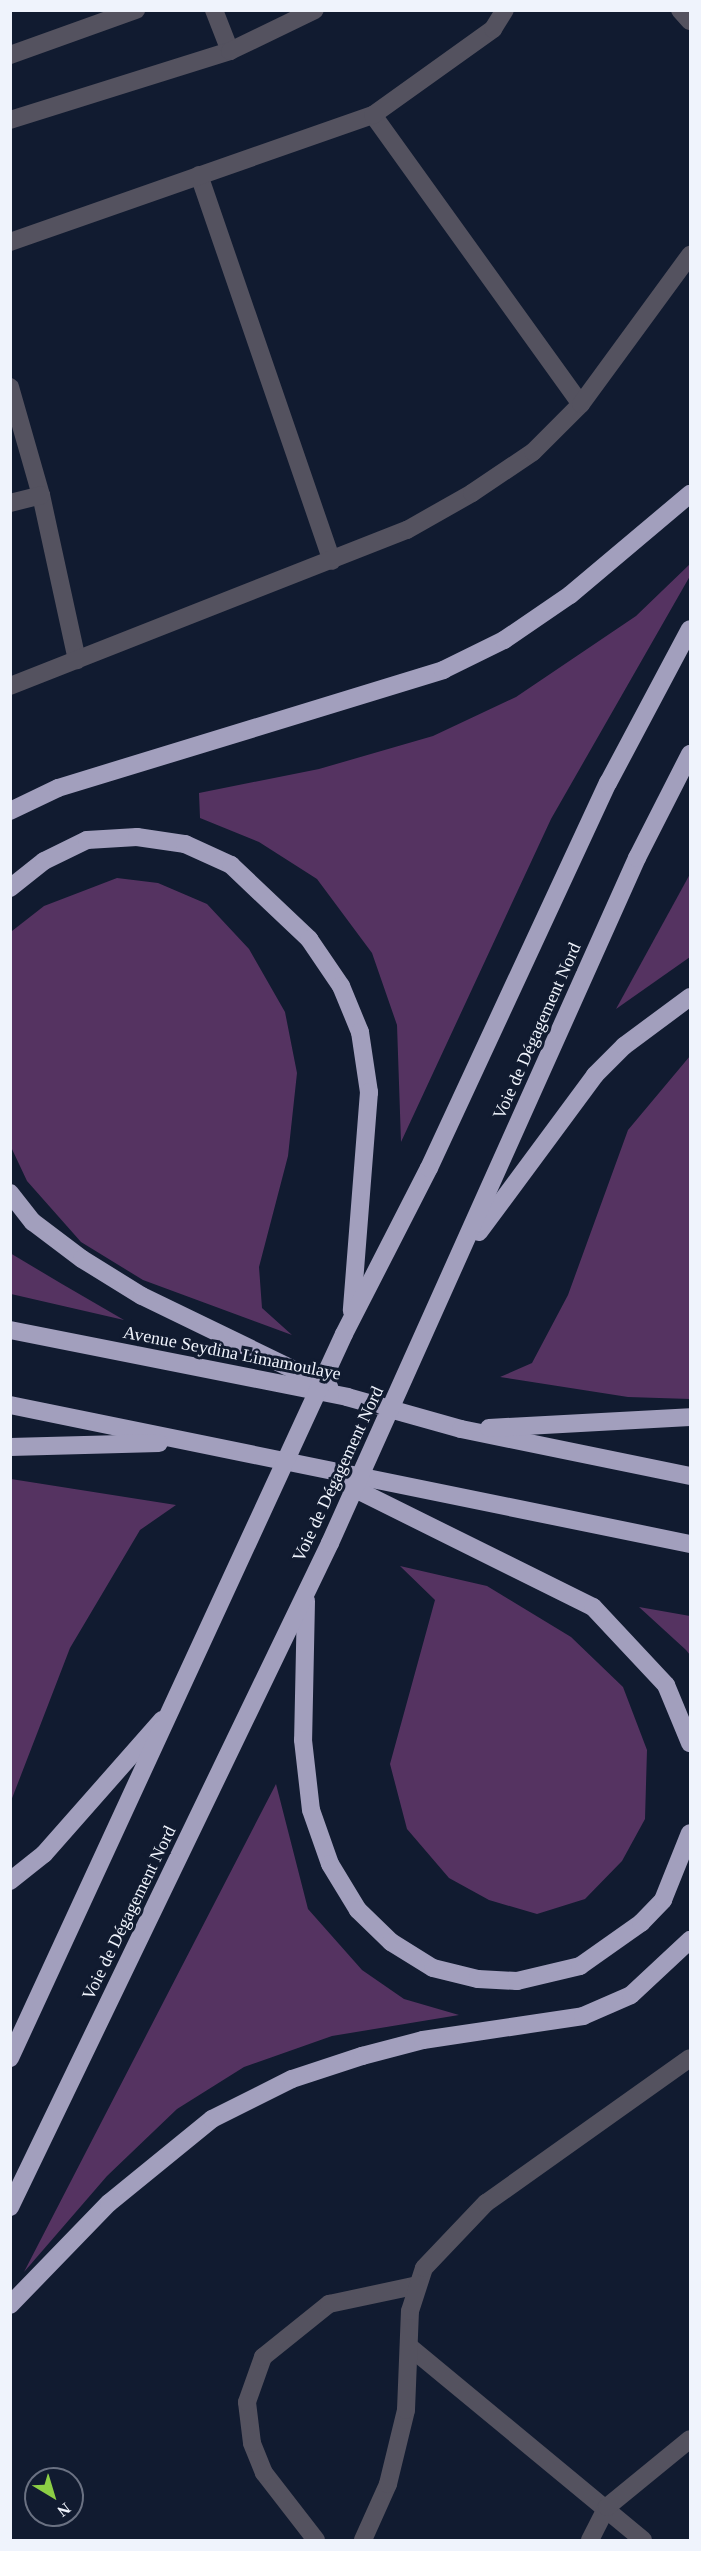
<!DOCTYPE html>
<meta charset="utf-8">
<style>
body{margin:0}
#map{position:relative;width:701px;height:2551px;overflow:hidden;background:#111b30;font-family:Georgia,serif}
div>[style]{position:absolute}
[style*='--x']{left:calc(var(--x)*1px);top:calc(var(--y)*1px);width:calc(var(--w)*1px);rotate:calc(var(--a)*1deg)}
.green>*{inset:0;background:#553361}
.minor>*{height:18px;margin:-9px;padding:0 9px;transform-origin:9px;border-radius:9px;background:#54525f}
.highway>*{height:18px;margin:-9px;padding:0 9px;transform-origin:9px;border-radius:9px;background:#a29fbd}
span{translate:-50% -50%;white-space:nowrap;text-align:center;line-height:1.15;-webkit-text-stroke:6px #111b30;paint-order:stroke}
.street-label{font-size:18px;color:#eff3fc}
.frame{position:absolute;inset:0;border:12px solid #eff3fc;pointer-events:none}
.north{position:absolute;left:24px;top:2467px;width:60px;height:60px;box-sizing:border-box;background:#111b30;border:2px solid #6a7182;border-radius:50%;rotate:142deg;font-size:16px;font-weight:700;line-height:24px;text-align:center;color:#eff3fc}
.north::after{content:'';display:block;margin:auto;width:21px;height:27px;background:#8cce45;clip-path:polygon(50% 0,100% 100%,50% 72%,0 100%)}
</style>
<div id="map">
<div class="green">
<i style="clip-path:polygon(690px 564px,690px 576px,551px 819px,401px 1142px,397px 1025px,372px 953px,317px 879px,259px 842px,200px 818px,199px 793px,319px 769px,433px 736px,516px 697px,636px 616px)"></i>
<i style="clip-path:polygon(690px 874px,690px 957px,616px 1009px)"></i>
<i style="clip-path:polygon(117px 878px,158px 883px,207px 904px,249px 949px,285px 1012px,297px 1073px,288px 1156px,259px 1267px,262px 1308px,292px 1335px,143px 1280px,81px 1242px,27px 1181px,11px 1147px,12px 931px,44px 906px)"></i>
<i style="clip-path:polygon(690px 1056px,690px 1399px,628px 1397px,500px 1377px,532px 1363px,568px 1295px,628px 1130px)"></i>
<i style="clip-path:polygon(10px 1253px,62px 1284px,124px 1320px,11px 1294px)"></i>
<i style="clip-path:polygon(11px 1479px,176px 1505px,140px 1530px,70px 1648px,11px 1801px)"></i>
<i style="clip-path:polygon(400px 1566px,487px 1586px,571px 1637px,623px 1687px,647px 1750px,645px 1819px,622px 1861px,585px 1899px,537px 1914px,489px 1900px,449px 1878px,407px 1829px,390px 1764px,435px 1600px)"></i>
<i style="clip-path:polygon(639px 1607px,690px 1616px,690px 1655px,686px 1650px)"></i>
<i style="clip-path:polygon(276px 1784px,308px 1909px,362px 1970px,404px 1999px,459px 2015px,332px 2036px,244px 2067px,177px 2109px,107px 2176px,24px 2272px)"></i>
</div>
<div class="minor">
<i style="--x:214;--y:10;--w:44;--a:68.7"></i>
<i style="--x:680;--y:10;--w:15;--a:48"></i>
<i style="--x:10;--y:55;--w:134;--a:-19.7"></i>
<i style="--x:373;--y:115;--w:356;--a:54.3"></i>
<i style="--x:10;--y:120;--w:231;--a:-17.4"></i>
<i style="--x:230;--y:51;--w:94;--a:-25.8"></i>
<i style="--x:199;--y:175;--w:408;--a:71"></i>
<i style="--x:10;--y:242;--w:385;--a:-19.3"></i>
<i style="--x:373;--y:115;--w:148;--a:-35.6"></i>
<i style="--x:493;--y:29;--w:22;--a:-58"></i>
<i style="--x:10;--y:387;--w:112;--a:74"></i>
<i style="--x:41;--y:495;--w:169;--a:77.7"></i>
<i style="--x:10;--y:503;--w:32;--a:-14"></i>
<i style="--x:10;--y:686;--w:427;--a:-21.5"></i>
<i style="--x:407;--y:530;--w:75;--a:-29.6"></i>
<i style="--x:472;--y:493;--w:73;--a:-33.9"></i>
<i style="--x:533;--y:452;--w:68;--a:-45"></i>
<i style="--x:581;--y:404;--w:185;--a:-53.8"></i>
<i style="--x:411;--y:2348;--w:301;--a:39.6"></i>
<i style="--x:316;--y:2540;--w:85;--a:-127.8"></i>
<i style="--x:264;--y:2473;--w:32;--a:-112"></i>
<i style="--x:252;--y:2443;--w:41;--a:-97"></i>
<i style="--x:247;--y:2402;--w:48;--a:-70.4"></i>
<i style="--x:263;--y:2357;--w:85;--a:-38.8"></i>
<i style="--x:329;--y:2304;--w:87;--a:-12"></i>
<i style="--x:363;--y:2540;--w:61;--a:-65.9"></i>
<i style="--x:388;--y:2484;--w:76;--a:-76.3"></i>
<i style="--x:406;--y:2410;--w:99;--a:-87.7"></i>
<i style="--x:410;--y:2311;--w:45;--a:-72"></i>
<i style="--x:424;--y:2268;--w:90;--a:-46.4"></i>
<i style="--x:486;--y:2203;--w:250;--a:-35.4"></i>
<i style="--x:590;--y:2540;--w:37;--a:-63"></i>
<i style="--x:607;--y:2507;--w:107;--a:-39.3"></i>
</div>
<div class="highway">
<i style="--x:10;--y:811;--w:53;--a:-25.6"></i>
<i style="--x:58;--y:788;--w:403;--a:-17"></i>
<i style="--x:443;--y:670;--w:68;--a:-26.2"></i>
<i style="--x:504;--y:640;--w:80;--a:-34.3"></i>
<i style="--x:570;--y:595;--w:157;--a:-40.1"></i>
<i style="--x:10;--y:888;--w:43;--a:-38.5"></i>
<i style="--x:44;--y:861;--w:48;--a:-26"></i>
<i style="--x:87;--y:840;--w:50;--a:-3.4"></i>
<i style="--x:137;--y:837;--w:49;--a:8.3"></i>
<i style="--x:185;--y:844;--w:51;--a:24.5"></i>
<i style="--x:231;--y:865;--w:108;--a:43.5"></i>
<i style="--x:309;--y:939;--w:57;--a:55.8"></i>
<i style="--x:341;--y:986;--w:50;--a:67.6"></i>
<i style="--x:360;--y:1032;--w:61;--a:81.5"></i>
<i style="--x:369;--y:1092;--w:219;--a:94.5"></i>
<i style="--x:10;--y:1193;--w:37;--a:52"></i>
<i style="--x:33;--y:1222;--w:61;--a:37.1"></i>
<i style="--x:82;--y:1259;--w:70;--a:31.7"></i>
<i style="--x:142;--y:1296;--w:208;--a:25.9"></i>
<i style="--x:479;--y:1232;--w:195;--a:-53.5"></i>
<i style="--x:595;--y:1075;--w:41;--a:-45"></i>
<i style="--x:624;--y:1046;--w:82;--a:-36.6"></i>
<i style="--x:10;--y:1330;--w:344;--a:11.2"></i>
<i style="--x:347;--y:1397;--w:118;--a:15.7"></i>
<i style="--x:461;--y:1429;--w:234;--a:11.6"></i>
<i style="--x:10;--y:1405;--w:694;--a:11.55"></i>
<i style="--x:489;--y:1428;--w:201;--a:-3.1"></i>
<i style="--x:10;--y:1447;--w:149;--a:-1.5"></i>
<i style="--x:345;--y:1484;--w:277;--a:26.4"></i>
<i style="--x:593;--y:1607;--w:107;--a:46.9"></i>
<i style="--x:666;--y:1685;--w:63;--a:67.5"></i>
<i style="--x:306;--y:1601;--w:139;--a:91.2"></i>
<i style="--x:303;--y:1740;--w:70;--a:83.5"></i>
<i style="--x:311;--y:1810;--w:57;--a:70.6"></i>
<i style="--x:330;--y:1864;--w:54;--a:58.7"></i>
<i style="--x:358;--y:1910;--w:46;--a:44.1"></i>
<i style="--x:391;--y:1942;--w:49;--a:31.8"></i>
<i style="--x:433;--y:1968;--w:46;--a:13.7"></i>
<i style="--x:478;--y:1979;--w:39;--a:3"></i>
<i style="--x:517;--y:1981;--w:65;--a:-13.4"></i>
<i style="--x:580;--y:1966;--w:75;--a:-35.2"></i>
<i style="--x:641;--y:1923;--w:32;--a:-46"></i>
<i style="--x:663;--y:1900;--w:72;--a:-68.1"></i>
<i style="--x:10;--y:1881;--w:43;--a:-38.5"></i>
<i style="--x:44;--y:1854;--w:179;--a:-48.6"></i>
<i style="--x:10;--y:2058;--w:797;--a:-65.23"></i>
<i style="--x:344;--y:1334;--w:186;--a:-62.9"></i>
<i style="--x:429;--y:1168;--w:425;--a:-65.1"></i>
<i style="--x:608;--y:783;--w:174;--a:-62"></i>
<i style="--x:10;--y:2207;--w:737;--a:-64.27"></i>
<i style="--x:330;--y:1543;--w:751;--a:-65.86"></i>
<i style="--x:637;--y:858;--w:117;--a:-63"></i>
<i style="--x:10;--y:2305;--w:142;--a:-45.9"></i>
<i style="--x:109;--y:2203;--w:133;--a:-39.2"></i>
<i style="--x:212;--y:2119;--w:89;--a:-26.6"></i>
<i style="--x:292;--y:2079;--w:74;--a:-18.2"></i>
<i style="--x:362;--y:2056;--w:63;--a:-14.7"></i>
<i style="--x:423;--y:2040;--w:162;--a:-8.5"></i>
<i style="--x:583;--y:2016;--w:52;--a:-23.6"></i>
<i style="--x:631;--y:1995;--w:81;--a:-43"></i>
</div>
<div class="street-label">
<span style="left:537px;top:1031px;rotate:-66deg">Voie de Dégagement Nord</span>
<span style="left:232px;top:1353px;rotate:11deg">Avenue Seydina Limamoulaye</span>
<span style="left:338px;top:1474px;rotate:-65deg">Voie de Dégagement Nord</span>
<span style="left:129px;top:1913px;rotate:-64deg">Voie de Dégagement Nord</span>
</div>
<div class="frame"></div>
<div class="north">N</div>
</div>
